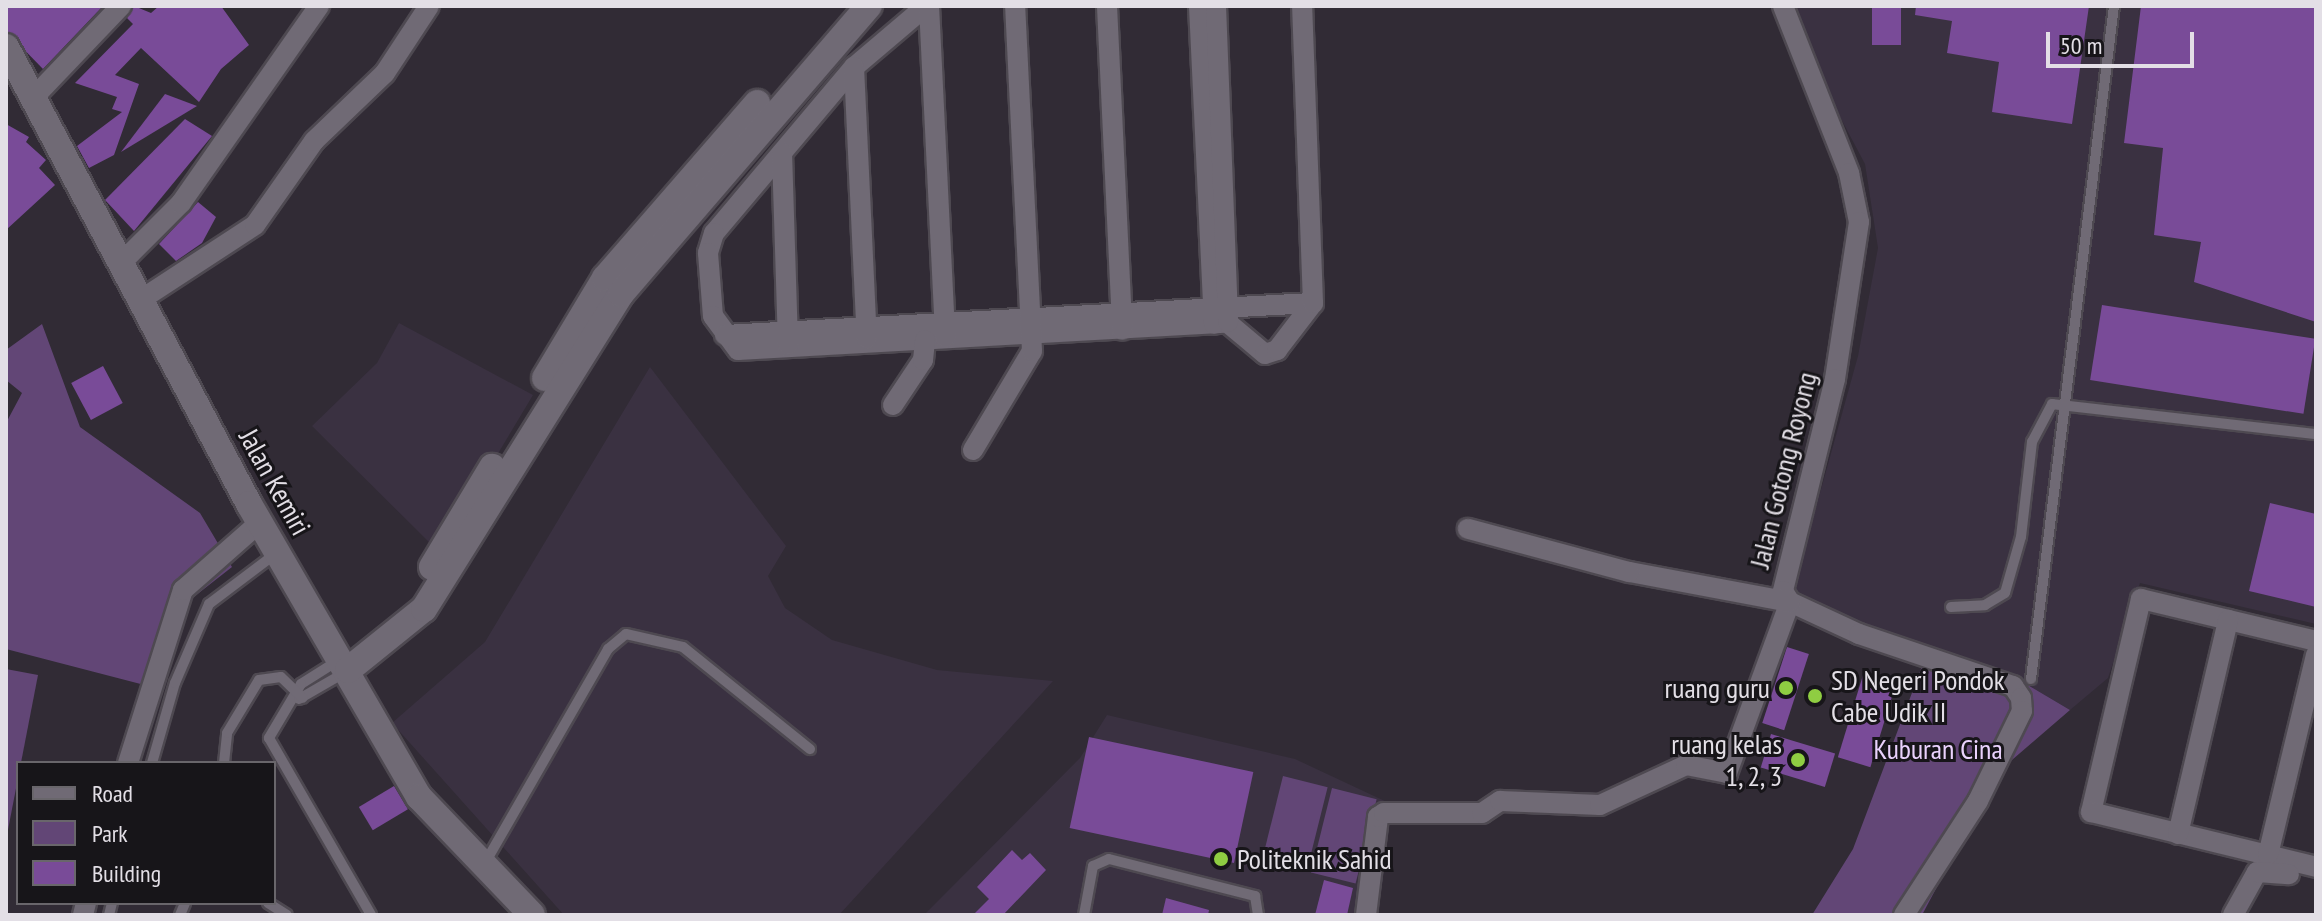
<!DOCTYPE html>
<style>
body{margin:0}
#map{position:relative;width:2322px;height:921px;overflow:hidden;background:#312b35;font-family:"PT Sans Narrow",sans-serif}
div>[style]{position:absolute}
[style*='--x']{left:calc(var(--x)*1px);top:calc(var(--y)*1px);width:calc(var(--w)*1px);rotate:calc(var(--a)*1deg)}
.built>*{inset:0;background:#3a3141}
.green>*{inset:0;background:#624676;transform-origin:0 0}
.building>*{inset:0;background:#794b98;transform-origin:0 0}
.roads{filter:drop-shadow(2px 0 #4e4951) drop-shadow(-2px 0 #4e4951) drop-shadow(0 2px #4e4951) drop-shadow(0 -2px #4e4951)}
.service>*{height:10px;margin:-5px;padding:0 5px;transform-origin:5px;border-radius:5px;background:#706a75}
.minor>*{height:20px;margin:-10px;padding:0 10px;transform-origin:10px;border-radius:10px;background:#706a75}
.tertiary>*{height:26px;margin:-13px;padding:0 13px;transform-origin:13px;border-radius:13px;background:#706a75}
.dots>*{width:22px;height:22px;translate:-50% -50%;box-sizing:border-box;border:4px solid #171519;border-radius:50%}
span{translate:-50% -50%;white-space:nowrap;text-align:center;line-height:1.15;-webkit-text-stroke:6px #171519;paint-order:stroke}
.street-label{font-size:28px;color:#e3dfe6}
.poi-label{font-size:28px;color:#e3dfe6}
.left{translate:0 -50%;text-align:left}
.right{translate:-100% -50%;text-align:right}
.park-label{font-size:28px;color:#ead2fd}
.frame{position:absolute;inset:0;border:8px solid #e3dfe6;pointer-events:none}
.legend{position:absolute;left:16px;top:761px;width:260px;height:144px;box-sizing:border-box;background:#171519;border:2px solid #69666b;margin:0;padding:10px 14px;list-style:none;font-size:24px;color:#e3dfe6}
.legend li{display:flex;align-items:center;gap:16px;height:40px}
.legend b{width:40px;border:2px solid #69666b}
.scale{position:absolute;left:2046px;top:32px;width:148px;height:36px;box-sizing:border-box;border:4px solid #e3dfe6;border-top:0;padding-left:10px;font-size:24px;line-height:28px;white-space:nowrap;color:#e3dfe6;-webkit-text-stroke:6px #171519;paint-order:stroke}
</style>
<div id="map">
<div class="built">
<i style="clip-path:polygon(1781px 6px,2316px 6px,2316px 624px,2140px 583px,2108px 678px,2070px 710px,2014px 677px,1865px 635px,1792px 594px,1858px 356px,1878px 248px,1865px 164px)"></i>
<i style="clip-path:polygon(399px 323px,533px 395px,439px 552px,312px 426px,377px 363px)"></i>
<i style="clip-path:polygon(650px 367px,786px 546px,768px 576px,785px 608px,832px 640px,937px 670px,1053px 681px,839px 915px,564px 915px,392px 723px,485px 642px)"></i>
<i style="clip-path:polygon(1107px 715px,1295px 759px,1389px 803px,1370px 915px,924px 915px,1080px 758px)"></i>
</div>
<div class="green">
<i style="clip-path:polygon(42px 324px,80px 427px,200px 513px,232px 567px,186px 603px,156px 688px,6px 649px,6px 423px,22px 393px,6px 380px,6px 350px)"></i>
<i style="clip-path:polygon(1927px 653px,2014px 677px,2070px 710px,1998px 772px,1922px 915px,1812px 915px,1853px 849px)"></i>
<i style="clip-path:polygon(6px 669px,38px 675px,6px 840px)"></i>
<i style="left:1283px;top:776px;width:46px;height:86px;rotate:14deg"></i>
<i style="left:1332px;top:788px;width:46px;height:87px;rotate:14deg"></i>
</div>
<div class="building">
<i style="clip-path:polygon(6px 6px,103px 6px,43px 69px,6px 31px)"></i>
<i style="clip-path:polygon(134px 6px,151px 13px,159px 6px,221px 6px,249px 45px,221px 69px,199px 102px,141px 48px,115px 75px,139px 84px,114px 155px,89px 168px,77px 146px,122px 112px,112px 109px,117px 97px,75px 83px,133px 24px,127px 18px)"></i>
<i style="left:1872px;top:6px;width:29px;height:39px"></i>
<i style="clip-path:polygon(1916px 6px,2089px 6px,2072px 124px,1992px 112px,1999px 62px,1947px 53px,1952px 21px,1915px 15px)"></i>
<i style="clip-path:polygon(2141px 6px,2316px 6px,2316px 322px,2194px 282px,2201px 242px,2154px 235px,2163px 148px,2124px 143px)"></i>
<i style="clip-path:polygon(165px 94px,197px 106px,121px 152px)"></i>
<i style="clip-path:polygon(185px 119px,212px 136px,134px 231px,105px 200px)"></i>
<i style="clip-path:polygon(6px 124px,29px 137px,26px 142px,46px 160px,39px 168px,55px 185px,6px 230px)"></i>
<i style="clip-path:polygon(198px 202px,216px 217px,202px 243px,176px 261px,159px 244px)"></i>
<i style="left:2102px;top:305px;width:216px;height:76px;rotate:9deg"></i>
<i style="left:103px;top:366px;width:42px;height:36px;rotate:62deg"></i>
<i style="clip-path:polygon(2270px 503px,2316px 514px,2316px 607px,2249px 591px)"></i>
<i style="left:1787px;top:647px;width:23px;height:80px;rotate:18deg"></i>
<i style="left:1863px;top:675px;width:34px;height:86px;rotate:17deg"></i>
<i style="left:1771px;top:734px;width:67px;height:35px;rotate:17deg"></i>
<i style="left:1089px;top:737px;width:168px;height:93px;rotate:12deg"></i>
<i style="left:394px;top:786px;width:27px;height:41px;rotate:59deg"></i>
<i style="clip-path:polygon(1012px 850px,1022px 860px,1030px 853px,1046px 870px,1003px 915px,973px 915px,989px 899px,977px 887px)"></i>
<i style="clip-path:polygon(1324px 880px,1353px 888px,1347px 915px,1315px 915px)"></i>
<i style="clip-path:polygon(1166px 898px,1209px 910px,1208px 915px,1162px 915px)"></i>
</div>
<div class="roads">
<div class="service">
<i style="--x:1951;--y:607;--w:34;--a:-3"></i>
<i style="--x:1985;--y:605;--w:23;--a:-31"></i>
<i style="--x:2005;--y:593;--w:58;--a:-74.1"></i>
<i style="--x:2021;--y:537;--w:96;--a:-83.4"></i>
<i style="--x:2032;--y:442;--w:43;--a:-62.2"></i>
<i style="--x:2052;--y:404;--w:266;--a:6.5"></i>
<i style="--x:339;--y:660;--w:45;--a:147.7"></i>
<i style="--x:301;--y:684;--w:63;--a:120.7"></i>
<i style="--x:269;--y:738;--w:204;--a:60"></i>
<i style="--x:2031;--y:679;--w:678;--a:-82.97"></i>
<i style="--x:299;--y:699;--w:52;--a:-30"></i>
<i style="--x:152;--y:763;--w:83;--a:-74"></i>
<i style="--x:175;--y:683;--w:86;--a:-66.7"></i>
<i style="--x:209;--y:604;--w:83;--a:-37.1"></i>
<i style="--x:224;--y:763;--w:30;--a:-84"></i>
<i style="--x:227;--y:733;--w:62;--a:-58.9"></i>
<i style="--x:259;--y:680;--w:22;--a:-8"></i>
<i style="--x:281;--y:677;--w:30;--a:44"></i>
<i style="--x:485;--y:863;--w:247;--a:-60.1"></i>
<i style="--x:608;--y:649;--w:23;--a:-40"></i>
<i style="--x:626;--y:634;--w:58;--a:12.8"></i>
<i style="--x:683;--y:647;--w:163;--a:38.8"></i>
<i style="--x:268;--y:903;--w:22;--a:32"></i>
<i style="--x:109;--y:915;--w:12;--a:-76"></i>
<i style="--x:180;--y:915;--w:13;--a:-67"></i>
<i style="--x:1084;--y:915;--w:50;--a:-79.6"></i>
<i style="--x:1093;--y:866;--w:17;--a:-24"></i>
<i style="--x:1109;--y:859;--w:151;--a:14.2"></i>
<i style="--x:1255;--y:896;--w:19;--a:81"></i>
</div>
<div class="minor">
<i style="--x:926;--y:6;--w:94;--a:139.7"></i>
<i style="--x:854;--y:67;--w:217;--a:130.1"></i>
<i style="--x:714;--y:233;--w:21;--a:107"></i>
<i style="--x:708;--y:253;--w:63;--a:85.5"></i>
<i style="--x:713;--y:316;--w:42;--a:53.7"></i>
<i style="--x:738;--y:350;--w:491;--a:-3.2"></i>
<i style="--x:1228;--y:323;--w:48;--a:40"></i>
<i style="--x:1265;--y:354;--w:13;--a:-18"></i>
<i style="--x:1277;--y:350;--w:59;--a:-52.5"></i>
<i style="--x:929;--y:6;--w:332;--a:87.2"></i>
<i style="--x:1107;--y:6;--w:324;--a:87.3"></i>
<i style="--x:1199;--y:6;--w:318;--a:87.3"></i>
<i style="--x:1216;--y:6;--w:316;--a:87.8"></i>
<i style="--x:1783;--y:6;--w:180;--a:68.4"></i>
<i style="--x:1849;--y:173;--w:50;--a:78.5"></i>
<i style="--x:1859;--y:222;--w:159;--a:98.7"></i>
<i style="--x:1835;--y:379;--w:218;--a:103.8"></i>
<i style="--x:1783;--y:591;--w:13;--a:58"></i>
<i style="--x:1790;--y:602;--w:76;--a:24.9"></i>
<i style="--x:1859;--y:634;--w:163;--a:18.7"></i>
<i style="--x:2013;--y:686;--w:14;--a:56"></i>
<i style="--x:2021;--y:698;--w:13;--a:86"></i>
<i style="--x:2022;--y:711;--w:100;--a:116.1"></i>
<i style="--x:1978;--y:801;--w:136;--a:123"></i>
<i style="--x:854;--y:67;--w:272;--a:87.3"></i>
<i style="--x:34;--y:97;--w:126;--a:-46.3"></i>
<i style="--x:782;--y:153;--w:192;--a:88.2"></i>
<i style="--x:123;--y:261;--w:82;--a:-45"></i>
<i style="--x:181;--y:203;--w:241;--a:-55"></i>
<i style="--x:142;--y:299;--w:135;--a:-33.2"></i>
<i style="--x:255;--y:225;--w:103;--a:-54.9"></i>
<i style="--x:314;--y:141;--w:98;--a:-43.8"></i>
<i style="--x:385;--y:73;--w:80;--a:-56.7"></i>
<i style="--x:725;--y:335;--w:589;--a:-3.12"></i>
<i style="--x:1313;--y:303;--w:297;--a:-92.1"></i>
<i style="--x:893;--y:405;--w:54;--a:-56.3"></i>
<i style="--x:923;--y:360;--w:20;--a:-84"></i>
<i style="--x:973;--y:450;--w:115;--a:-59.2"></i>
<i style="--x:1032;--y:351;--w:345;--a:-92.8"></i>
<i style="--x:2316;--y:641;--w:180;--a:-166.5"></i>
<i style="--x:2141;--y:599;--w:219;--a:103.2"></i>
<i style="--x:2091;--y:812;--w:232;--a:13.7"></i>
<i style="--x:128;--y:763;--w:182;--a:-72.4"></i>
<i style="--x:183;--y:590;--w:103;--a:-41.4"></i>
<i style="--x:2178;--y:834;--w:220;--a:-76.8"></i>
<i style="--x:2268;--y:855;--w:206;--a:-76.5"></i>
<i style="--x:83;--y:915;--w:12;--a:-76"></i>
<i style="--x:1366;--y:915;--w:99;--a:-83"></i>
<i style="--x:1378;--y:817;--w:7;--a:-34"></i>
<i style="--x:1384;--y:813;--w:98;--a:0"></i>
<i style="--x:1482;--y:813;--w:22;--a:-34"></i>
<i style="--x:1500;--y:801;--w:100;--a:2.3"></i>
<i style="--x:1600;--y:805;--w:95;--a:-24.9"></i>
<i style="--x:1686;--y:765;--w:42;--a:11"></i>
<i style="--x:1727;--y:773;--w:182;--a:-69.8"></i>
<i style="--x:1790;--y:602;--w:164;--a:-169.4"></i>
<i style="--x:1629;--y:572;--w:167;--a:-165"></i>
<i style="--x:2233;--y:915;--w:49;--a:-60.8"></i>
<i style="--x:2257;--y:872;--w:32;--a:4"></i>
</div>
<div class="tertiary">
<i style="--x:6;--y:47;--w:518;--a:62"></i>
<i style="--x:249;--y:504;--w:339;--a:59.9"></i>
<i style="--x:419;--y:797;--w:163;--a:46.2"></i>
<i style="--x:545;--y:378;--w:117;--a:-59"></i>
<i style="--x:605;--y:278;--w:232;--a:-49"></i>
<i style="--x:432;--y:567;--w:117;--a:-59"></i>
<i style="--x:348;--y:670;--w:97;--a:-38.8"></i>
<i style="--x:424;--y:609;--w:372;--a:-58"></i>
<i style="--x:621;--y:294;--w:380;--a:-49.3"></i>
</div>
</div>
<div class="dots">
<i style="left:1786px;top:688px;background:#8fcd42"></i>
<i style="left:1815px;top:696px;background:#8fcd42"></i>
<i style="left:1798px;top:760px;background:#8fcd42"></i>
<i style="left:1221px;top:859px;background:#8fcd42"></i>
</div>
<div class="street-label">
<span style="left:1783px;top:470px;rotate:-76deg">Jalan Gotong Royong</span>
<span style="left:275px;top:482px;rotate:61deg">Jalan Kemiri</span>
</div>
<div class="poi-label">
<span class="left" style="left:1831px;top:696px">SD Negeri Pondok<br>Cabe Udik II</span>
<span class="right" style="left:1770px;top:688px">ruang guru</span>
<span class="right" style="left:1782px;top:760px">ruang kelas<br>1, 2, 3</span>
<span class="left" style="left:1237px;top:859px">Politeknik Sahid</span>
</div>
<div class="park-label">
<span style="left:1938px;top:749px">Kuburan Cina</span>
</div>
<div class="frame"></div>
<ul class="legend">
<li><b style="height:10px;background:#706a75"></b>Road</li>
<li><b style="height:22px;background:#624676"></b>Park</li>
<li><b style="height:22px;background:#794b98"></b>Building</li>
</ul>
<div class="scale">50 m</div>
</div>
